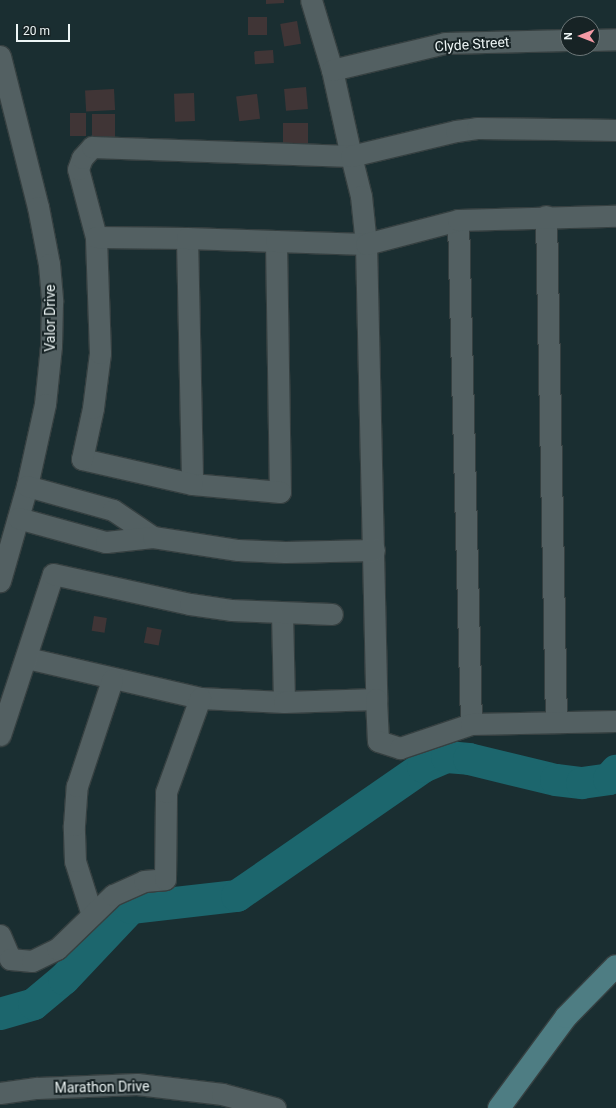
<!DOCTYPE html>
<style>
body{margin:0}
#map{position:relative;width:616px;height:1108px;overflow:hidden;background:#172325;font-family:Roboto,sans-serif}
div>[style]{position:absolute}
[style*='--x']{left:calc(var(--x)*1px);top:calc(var(--y)*1px);width:calc(var(--w)*1px);rotate:calc(var(--a)*1deg)}
.built>*{inset:0;background:#1a2e31}
.river>*{height:32px;margin:-16px;padding:0 16px;transform-origin:16px;border-radius:16px;background:#1c666d}
.building>*{inset:0;background:#403536;transform-origin:0 0}
.roads{filter:drop-shadow(1px 0 #364041) drop-shadow(-1px 0 #364041) drop-shadow(0 1px #364041) drop-shadow(0 -1px #364041)}
.minor>*{height:21px;margin:-10.5px;padding:0 10.5px;transform-origin:10.5px;border-radius:10.5px;background:#536062}
.major>*{height:22px;margin:-11px;padding:0 11px;transform-origin:11px;border-radius:11px;background:#4e7d83}
span{translate:-50% -50%;white-space:nowrap;text-align:center;line-height:1.15;-webkit-text-stroke:4px #172325;paint-order:stroke}
.street-label{font-size:14px;color:#edf5f5}
.north{position:absolute;left:560px;top:16px;width:40px;height:40px;box-sizing:border-box;background:#172325;border:1px solid #6d7778;border-radius:50%;rotate:270deg;font-size:11px;font-weight:700;line-height:16px;text-align:center;color:#edf5f5}
.north::after{content:'';display:block;margin:auto;width:14px;height:18px;background:#f49aa5;clip-path:polygon(50% 0,100% 100%,50% 72%,0 100%)}
.scale{position:absolute;left:16px;top:24px;width:54px;height:18px;box-sizing:border-box;border:2px solid #edf5f5;border-top:0;padding-left:5px;font-size:12px;line-height:14px;white-space:nowrap;color:#edf5f5;-webkit-text-stroke:3px #172325;paint-order:stroke}
</style>
<div id="map">
<div class="built">
<i style="clip-path:polygon(evenodd,0 0,616px 0,616px 1108px,0 1108px,0 0,568px 24px,592px 24px,592px 48px,568px 48px,568px 24px)"></i>
</div>
<div class="river">
<i style="--x:0;--y:1014;--w:35;--a:-16"></i>
<i style="--x:34;--y:1004;--w:39;--a:-40"></i>
<i style="--x:64;--y:979;--w:98;--a:-46.7"></i>
<i style="--x:131;--y:908;--w:107;--a:-6.5"></i>
<i style="--x:237;--y:896;--w:226;--a:-34.7"></i>
<i style="--x:423;--y:767;--w:26;--a:-23"></i>
<i style="--x:447;--y:757;--w:22;--a:5"></i>
<i style="--x:469;--y:759;--w:89;--a:13.6"></i>
<i style="--x:556;--y:780;--w:26;--a:7"></i>
<i style="--x:582;--y:783;--w:27;--a:-8"></i>
<i style="--x:609;--y:779;--w:11;--a:-49"></i>
</div>
<div class="building">
<i style="clip-path:polygon(266px 0,284px 0,284px 3px,266px 4px)"></i>
<i style="left:248px;top:17px;width:19px;height:18px"></i>
<i style="left:297px;top:21px;width:23px;height:17px;rotate:80deg"></i>
<i style="left:273px;top:50px;width:13px;height:19px;rotate:86deg"></i>
<i style="left:306px;top:87px;width:22px;height:22px;rotate:85deg"></i>
<i style="left:114px;top:89px;width:21px;height:29px;rotate:87deg"></i>
<i style="left:194px;top:93px;width:28px;height:20px;rotate:88deg"></i>
<i style="left:257px;top:94px;width:25px;height:21px;rotate:83deg"></i>
<i style="left:70px;top:113px;width:16px;height:23px"></i>
<i style="left:92px;top:114px;width:23px;height:25px"></i>
<i style="left:308px;top:123px;width:21px;height:25px;rotate:90deg"></i>
<i style="left:94px;top:616px;width:13px;height:15px;rotate:9deg"></i>
<i style="left:147px;top:627px;width:15px;height:16px;rotate:11deg"></i>
</div>
<div class="roads">
<div class="minor">
<i style="--x:311;--y:0;--w:73;--a:73.3"></i>
<i style="--x:332;--y:70;--w:88;--a:77.5"></i>
<i style="--x:351;--y:156;--w:41;--a:76"></i>
<i style="--x:361;--y:196;--w:48;--a:84.1"></i>
<i style="--x:366;--y:244;--w:455;--a:88.7"></i>
<i style="--x:592;--y:40;--w:24;--a:-2"></i>
<i style="--x:0;--y:56;--w:156;--a:75.9"></i>
<i style="--x:38;--y:207;--w:58;--a:79.1"></i>
<i style="--x:49;--y:264;--w:38;--a:85"></i>
<i style="--x:52;--y:302;--w:44;--a:91.3"></i>
<i style="--x:51;--y:346;--w:58;--a:95.9"></i>
<i style="--x:45;--y:404;--w:84;--a:102.4"></i>
<i style="--x:27;--y:486;--w:99;--a:105.9"></i>
<i style="--x:332;--y:70;--w:116;--a:-13.4"></i>
<i style="--x:445;--y:43;--w:123;--a:-1.4"></i>
<i style="--x:546;--y:216;--w:506;--a:88.87"></i>
<i style="--x:458;--y:220;--w:504;--a:88.52"></i>
<i style="--x:96;--y:237;--w:70;--a:-104.8"></i>
<i style="--x:78;--y:169;--w:12;--a:-70"></i>
<i style="--x:82;--y:158;--w:15;--a:-48"></i>
<i style="--x:92;--y:147;--w:259;--a:2"></i>
<i style="--x:351;--y:156;--w:108;--a:-13.4"></i>
<i style="--x:456;--y:131;--w:21;--a:-8"></i>
<i style="--x:477;--y:128;--w:139;--a:0.8"></i>
<i style="--x:187;--y:238;--w:246;--a:88.8"></i>
<i style="--x:276;--y:241;--w:251;--a:89.1"></i>
<i style="--x:280;--y:492;--w:88;--a:-174.8"></i>
<i style="--x:192;--y:484;--w:113;--a:-167.2"></i>
<i style="--x:82;--y:459;--w:52;--a:-77.8"></i>
<i style="--x:93;--y:408;--w:55;--a:-82.7"></i>
<i style="--x:100;--y:353;--w:116;--a:-92"></i>
<i style="--x:96;--y:237;--w:91;--a:0.6"></i>
<i style="--x:187;--y:238;--w:89;--a:1.9"></i>
<i style="--x:276;--y:241;--w:90;--a:1.9"></i>
<i style="--x:366;--y:244;--w:95;--a:-14.6"></i>
<i style="--x:458;--y:220;--w:158;--a:-1.5"></i>
<i style="--x:27;--y:486;--w:89;--a:15.6"></i>
<i style="--x:113;--y:510;--w:48;--a:34"></i>
<i style="--x:18;--y:518;--w:91;--a:15.3"></i>
<i style="--x:106;--y:542;--w:47;--a:-6.1"></i>
<i style="--x:153;--y:537;--w:86;--a:8.7"></i>
<i style="--x:238;--y:550;--w:47;--a:2.4"></i>
<i style="--x:285;--y:552;--w:89;--a:-1.3"></i>
<i style="--x:282;--y:613;--w:89;--a:88.7"></i>
<i style="--x:27;--y:658;--w:178;--a:13"></i>
<i style="--x:200;--y:698;--w:84;--a:2.7"></i>
<i style="--x:284;--y:702;--w:92;--a:-1.9"></i>
<i style="--x:376;--y:699;--w:42;--a:87.3"></i>
<i style="--x:378;--y:741;--w:23;--a:18"></i>
<i style="--x:400;--y:748;--w:75;--a:-18.7"></i>
<i style="--x:471;--y:724;--w:145;--a:-1.2"></i>
<i style="--x:0;--y:735;--w:169;--a:-71.8"></i>
<i style="--x:53;--y:574;--w:140;--a:12.4"></i>
<i style="--x:190;--y:604;--w:41;--a:8.3"></i>
<i style="--x:231;--y:610;--w:101;--a:2.3"></i>
<i style="--x:92;--y:915;--w:57;--a:-107.5"></i>
<i style="--x:75;--y:861;--w:36;--a:-92"></i>
<i style="--x:74;--y:825;--w:39;--a:-86"></i>
<i style="--x:77;--y:786;--w:112;--a:-71.7"></i>
<i style="--x:0;--y:935;--w:26;--a:67"></i>
<i style="--x:10;--y:959;--w:22;--a:5"></i>
<i style="--x:32;--y:961;--w:28;--a:-26"></i>
<i style="--x:57;--y:949;--w:78;--a:-44"></i>
<i style="--x:113;--y:895;--w:34;--a:-24"></i>
<i style="--x:144;--y:881;--w:21;--a:-5"></i>
<i style="--x:165;--y:879;--w:87;--a:-89.3"></i>
<i style="--x:166;--y:792;--w:100;--a:-70.1"></i>
<i style="--x:0;--y:1093;--w:37;--a:-8"></i>
<i style="--x:37;--y:1088;--w:100;--a:-2.3"></i>
<i style="--x:137;--y:1084;--w:86;--a:6.7"></i>
<i style="--x:222;--y:1094;--w:55;--a:14.8"></i>
</div>
<div class="major">
<i style="--x:499;--y:1108;--w:113;--a:-53.6"></i>
<i style="--x:566;--y:1017;--w:71;--a:-45.6"></i>
</div>
</div>
<div class="street-label">
<span style="left:472px;top:44px;rotate:-4deg">Clyde Street</span>
<span style="left:50px;top:318px;rotate:-90deg">Valor Drive</span>
<span style="left:102px;top:1087px;rotate:-1deg">Marathon Drive</span>
</div>
<div class="north">N</div>
<div class="scale">20 m</div>
</div>
